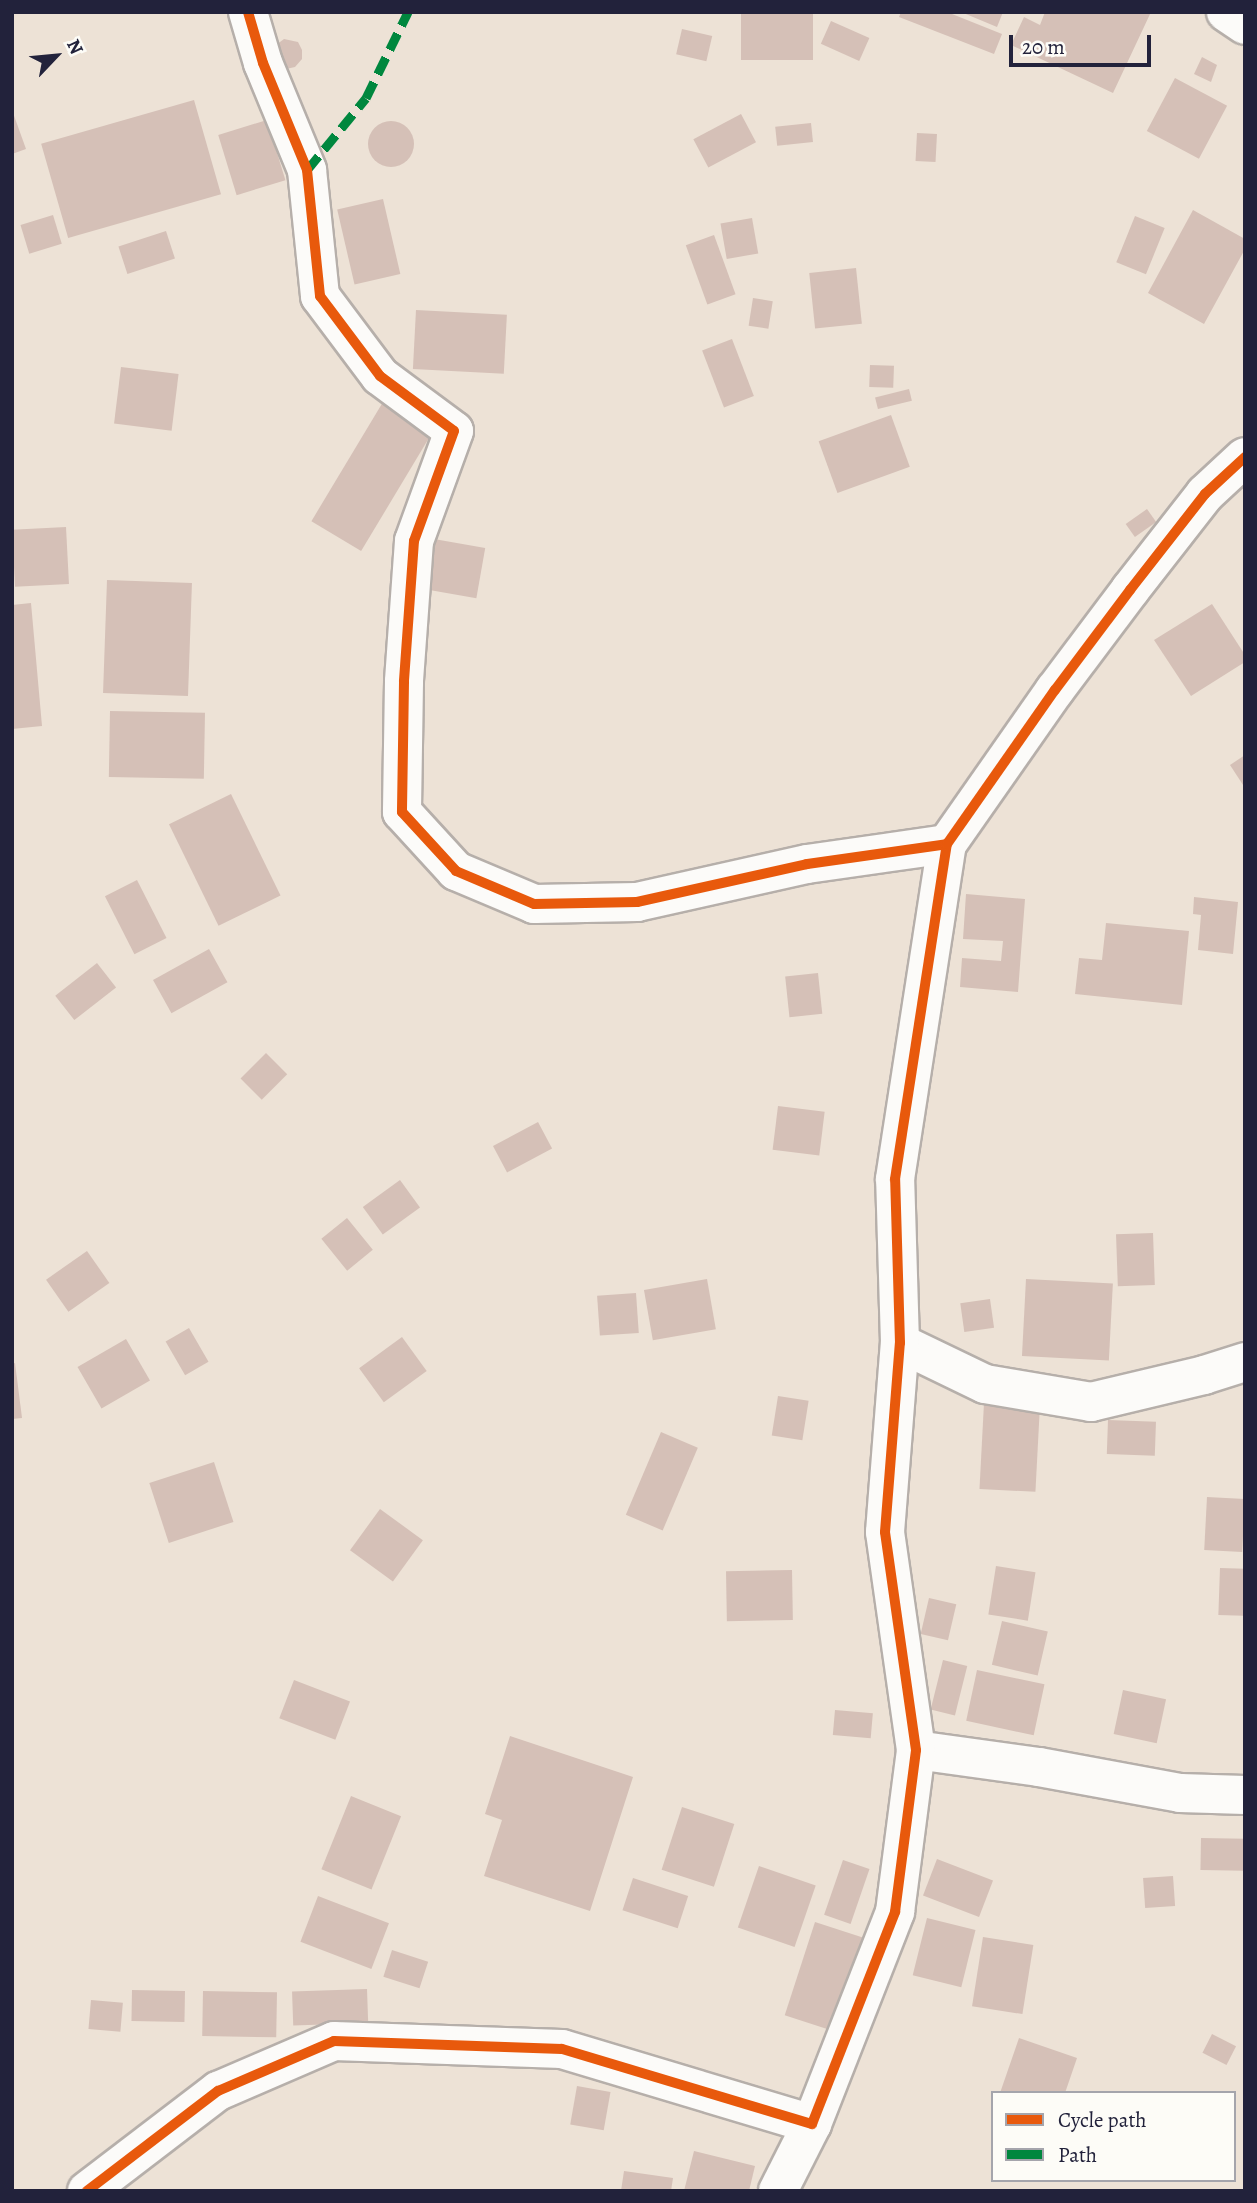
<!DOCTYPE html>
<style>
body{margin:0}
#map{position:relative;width:1257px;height:2203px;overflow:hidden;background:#ede2d6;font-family:Alegreya,serif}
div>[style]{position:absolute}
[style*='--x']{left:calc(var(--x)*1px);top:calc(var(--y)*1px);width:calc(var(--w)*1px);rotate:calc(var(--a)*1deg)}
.building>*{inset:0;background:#d5c0b7;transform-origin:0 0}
.round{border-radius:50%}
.roads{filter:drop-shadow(2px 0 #b6afaa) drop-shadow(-2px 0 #b6afaa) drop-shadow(0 2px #b6afaa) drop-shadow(0 -2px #b6afaa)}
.street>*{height:38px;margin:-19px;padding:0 19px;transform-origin:19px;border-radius:19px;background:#fcfbf9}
.quiet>*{height:9px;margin-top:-4.5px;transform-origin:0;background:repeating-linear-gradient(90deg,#00873e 0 18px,transparent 0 27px)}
.cycleway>*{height:10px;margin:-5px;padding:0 5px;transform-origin:5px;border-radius:5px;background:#e8590c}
span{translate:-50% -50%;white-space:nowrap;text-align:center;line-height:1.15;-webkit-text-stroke:5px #fdfcf7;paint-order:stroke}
.frame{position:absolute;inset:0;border:14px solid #22223b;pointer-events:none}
.legend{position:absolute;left:991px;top:2091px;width:245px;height:91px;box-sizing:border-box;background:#fdfcf7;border:2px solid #a5a5ac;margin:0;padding:9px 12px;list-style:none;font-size:21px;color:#22223b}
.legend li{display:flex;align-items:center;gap:14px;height:35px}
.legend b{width:35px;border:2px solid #a5a5ac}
.north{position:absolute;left:21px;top:21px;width:70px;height:70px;-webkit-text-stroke:5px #fdfcf7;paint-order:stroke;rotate:64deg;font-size:19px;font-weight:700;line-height:28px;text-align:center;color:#22223b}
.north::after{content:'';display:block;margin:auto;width:24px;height:32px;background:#22223b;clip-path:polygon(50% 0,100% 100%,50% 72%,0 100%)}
.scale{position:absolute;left:1009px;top:35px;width:142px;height:32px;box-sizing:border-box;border:4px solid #22223b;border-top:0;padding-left:9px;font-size:21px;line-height:24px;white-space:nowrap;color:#22223b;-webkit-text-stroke:5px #fdfcf7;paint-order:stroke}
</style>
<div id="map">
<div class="building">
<i style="left:741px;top:12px;width:72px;height:48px"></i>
<i style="clip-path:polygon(901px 12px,947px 12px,1002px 34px,994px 54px,899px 17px)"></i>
<i style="clip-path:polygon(961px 12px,1003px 12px,997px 27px)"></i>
<i style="clip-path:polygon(1045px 12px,1151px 12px,1113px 93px,1011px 45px,1024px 17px,1040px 25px)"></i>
<i style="left:831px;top:21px;width:42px;height:25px;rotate:24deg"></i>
<i style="left:682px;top:29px;width:31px;height:26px;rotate:13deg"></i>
<i style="clip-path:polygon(284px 39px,298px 42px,302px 50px,302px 59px,295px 67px,286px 69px,276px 45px)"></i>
<i style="clip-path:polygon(1202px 57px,1217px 65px,1211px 82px,1194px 74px)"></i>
<i style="left:1175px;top:78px;width:59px;height:60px;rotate:28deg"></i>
<i style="left:194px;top:100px;width:98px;height:159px;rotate:74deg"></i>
<i style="clip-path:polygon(12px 110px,26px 149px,12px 154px)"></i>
<i style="left:741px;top:114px;width:32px;height:54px;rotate:62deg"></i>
<i style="left:267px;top:120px;width:63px;height:51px;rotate:73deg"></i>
<i class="round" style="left:368px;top:121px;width:46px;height:46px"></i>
<i style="left:811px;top:123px;width:19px;height:36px;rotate:84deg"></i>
<i style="left:917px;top:133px;width:20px;height:28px;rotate:3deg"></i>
<i style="left:383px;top:199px;width:77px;height:47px;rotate:77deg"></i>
<i style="clip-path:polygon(1193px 210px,1245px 239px,1245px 249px,1204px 324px,1148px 293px)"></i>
<i style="left:53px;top:215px;width:30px;height:34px;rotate:73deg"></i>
<i style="left:1135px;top:216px;width:32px;height:50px;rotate:22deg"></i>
<i style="left:752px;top:218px;width:36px;height:32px;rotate:80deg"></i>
<i style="left:166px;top:231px;width:29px;height:50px;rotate:72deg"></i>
<i style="left:714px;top:235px;width:63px;height:30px;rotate:70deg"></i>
<i style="left:856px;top:268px;width:56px;height:47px;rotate:84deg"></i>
<i style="left:753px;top:298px;width:20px;height:28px;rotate:9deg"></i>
<i style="left:416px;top:310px;width:91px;height:59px;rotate:3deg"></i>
<i style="left:732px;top:339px;width:61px;height:32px;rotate:69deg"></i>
<i style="left:870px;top:365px;width:24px;height:22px;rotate:2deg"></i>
<i style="left:121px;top:367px;width:58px;height:57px;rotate:7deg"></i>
<i style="left:909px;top:389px;width:12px;height:35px;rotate:76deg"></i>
<i style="left:383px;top:402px;width:58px;height:139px;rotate:31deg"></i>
<i style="left:891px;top:415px;width:55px;height:77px;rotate:70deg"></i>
<i style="left:1147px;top:509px;width:16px;height:26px;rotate:55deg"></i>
<i style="left:66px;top:527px;width:57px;height:54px;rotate:87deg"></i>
<i style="left:434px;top:539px;width:52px;height:51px;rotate:10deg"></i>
<i style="left:107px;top:580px;width:85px;height:113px;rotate:2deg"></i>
<i style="clip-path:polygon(31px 603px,42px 726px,12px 729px,12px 605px)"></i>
<i style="clip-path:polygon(1212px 604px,1245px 655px,1245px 662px,1191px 696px,1154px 640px)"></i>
<i style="left:110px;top:711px;width:95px;height:66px;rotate:1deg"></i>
<i style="clip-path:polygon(1245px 755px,1245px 788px,1230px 765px)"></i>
<i style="left:231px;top:794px;width:113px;height:69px;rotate:64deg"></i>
<i style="left:137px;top:880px;width:65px;height:36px;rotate:63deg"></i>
<i style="clip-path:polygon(966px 894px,1025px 899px,1018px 992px,960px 987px,962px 958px,1001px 961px,1003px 941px,963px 939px)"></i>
<i style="clip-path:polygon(1194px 897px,1238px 902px,1233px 954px,1198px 950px,1201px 915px,1193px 914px)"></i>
<i style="clip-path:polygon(1106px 923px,1189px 931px,1182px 1005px,1075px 994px,1079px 958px,1102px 960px)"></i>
<i style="left:209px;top:949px;width:38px;height:64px;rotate:61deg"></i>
<i style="left:97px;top:963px;width:31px;height:53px;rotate:52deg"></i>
<i style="left:818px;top:973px;width:41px;height:33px;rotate:84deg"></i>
<i style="left:266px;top:1053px;width:30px;height:36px;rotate:45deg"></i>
<i style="left:778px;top:1106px;width:47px;height:44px;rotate:7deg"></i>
<i style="left:538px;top:1122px;width:30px;height:51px;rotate:62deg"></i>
<i style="left:400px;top:1180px;width:34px;height:46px;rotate:54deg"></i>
<i style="left:347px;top:1218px;width:41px;height:33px;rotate:51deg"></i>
<i style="left:1153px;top:1233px;width:52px;height:37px;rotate:88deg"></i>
<i style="left:87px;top:1251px;width:39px;height:50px;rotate:55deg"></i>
<i style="left:707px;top:1279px;width:51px;height:64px;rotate:80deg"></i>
<i style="left:1026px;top:1279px;width:87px;height:77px;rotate:3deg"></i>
<i style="left:636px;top:1293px;width:40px;height:39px;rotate:86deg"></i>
<i style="left:990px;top:1299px;width:29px;height:30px;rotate:82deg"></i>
<i style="left:189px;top:1328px;width:39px;height:27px;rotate:60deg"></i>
<i style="left:402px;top:1337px;width:42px;height:53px;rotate:54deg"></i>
<i style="left:126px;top:1339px;width:48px;height:56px;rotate:60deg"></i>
<i style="clip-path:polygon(15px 1363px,22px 1418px,12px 1419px,12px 1364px)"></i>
<i style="left:778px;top:1396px;width:31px;height:40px;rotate:9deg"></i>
<i style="left:984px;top:1403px;width:56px;height:86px;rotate:3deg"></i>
<i style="left:1108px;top:1420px;width:48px;height:34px;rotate:2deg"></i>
<i style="left:661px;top:1432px;width:40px;height:90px;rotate:23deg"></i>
<i style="left:214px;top:1462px;width:63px;height:68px;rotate:72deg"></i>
<i style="left:1207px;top:1497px;width:38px;height:53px;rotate:3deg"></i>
<i style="left:380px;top:1509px;width:53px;height:51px;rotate:36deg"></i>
<i style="left:996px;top:1566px;width:40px;height:49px;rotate:9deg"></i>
<i style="left:1220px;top:1568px;width:25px;height:47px;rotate:2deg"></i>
<i style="left:792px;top:1570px;width:50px;height:66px;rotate:89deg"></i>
<i style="left:929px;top:1598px;width:28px;height:37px;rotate:13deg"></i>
<i style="left:1002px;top:1621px;width:47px;height:45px;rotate:13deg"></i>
<i style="left:943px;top:1660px;width:25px;height:51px;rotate:14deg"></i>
<i style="left:977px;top:1670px;width:69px;height:52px;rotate:12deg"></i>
<i style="left:294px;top:1680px;width:60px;height:41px;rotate:21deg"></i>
<i style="left:1123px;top:1690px;width:44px;height:45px;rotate:12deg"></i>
<i style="left:835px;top:1710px;width:38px;height:25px;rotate:5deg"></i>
<i style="clip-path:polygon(510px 1736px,633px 1777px,590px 1911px,484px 1876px,502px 1820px,485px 1814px)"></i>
<i style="left:351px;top:1796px;width:54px;height:79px;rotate:22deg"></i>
<i style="left:682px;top:1807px;width:55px;height:66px;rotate:18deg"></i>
<i style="left:1201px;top:1838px;width:44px;height:32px;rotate:1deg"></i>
<i style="left:937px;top:1859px;width:60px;height:39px;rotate:21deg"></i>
<i style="left:843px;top:1860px;width:28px;height:58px;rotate:19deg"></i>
<i style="left:759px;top:1866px;width:60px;height:65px;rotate:19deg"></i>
<i style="left:1173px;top:1876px;width:30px;height:30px;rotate:86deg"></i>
<i style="left:633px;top:1878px;width:58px;height:34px;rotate:18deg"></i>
<i style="left:318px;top:1896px;width:76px;height:49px;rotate:21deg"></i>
<i style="left:927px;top:1918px;width:50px;height:59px;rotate:14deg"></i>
<i style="left:815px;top:1922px;width:51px;height:98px;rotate:18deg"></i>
<i style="left:983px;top:1937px;width:51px;height:70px;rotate:9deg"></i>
<i style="left:392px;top:1950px;width:38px;height:28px;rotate:18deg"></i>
<i style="left:367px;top:1989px;width:34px;height:75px;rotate:88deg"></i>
<i style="left:132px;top:1990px;width:53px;height:31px;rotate:1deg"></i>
<i style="left:203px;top:1991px;width:74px;height:45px;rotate:1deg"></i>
<i style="left:91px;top:2000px;width:32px;height:29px;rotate:5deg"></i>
<i style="left:1212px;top:2034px;width:27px;height:21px;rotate:27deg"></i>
<i style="clip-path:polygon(1019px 2038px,1077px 2058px,1065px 2093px,1000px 2093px)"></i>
<i style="left:577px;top:2086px;width:34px;height:39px;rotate:10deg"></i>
<i style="clip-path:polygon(694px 2151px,755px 2166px,749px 2191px,684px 2191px)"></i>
<i style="clip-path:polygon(624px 2171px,673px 2178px,671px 2191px,621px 2191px)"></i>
</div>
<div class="roads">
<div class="street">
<i style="--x:248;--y:12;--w:53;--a:73.6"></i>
<i style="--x:263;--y:63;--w:116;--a:67.6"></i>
<i style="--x:307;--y:170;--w:127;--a:84.1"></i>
<i style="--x:320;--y:296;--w:100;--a:53.1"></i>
<i style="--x:380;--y:376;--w:92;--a:36.6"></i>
<i style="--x:454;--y:431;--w:117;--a:110"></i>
<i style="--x:414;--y:541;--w:141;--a:94.1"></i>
<i style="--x:404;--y:682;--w:130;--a:90.9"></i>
<i style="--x:402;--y:812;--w:80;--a:47.5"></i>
<i style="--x:456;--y:871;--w:85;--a:22.9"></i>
<i style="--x:534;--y:904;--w:103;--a:-1.1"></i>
<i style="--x:637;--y:902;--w:174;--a:-12.6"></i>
<i style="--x:807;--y:864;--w:141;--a:-8.1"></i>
<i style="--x:1226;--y:12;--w:23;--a:34"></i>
<i style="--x:900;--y:1343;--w:94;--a:25.8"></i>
<i style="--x:985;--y:1384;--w:108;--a:9.6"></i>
<i style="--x:1091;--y:1402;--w:116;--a:-13.4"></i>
<i style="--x:1204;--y:1375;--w:43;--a:-17.6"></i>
<i style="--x:916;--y:1750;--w:124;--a:7.9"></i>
<i style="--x:1039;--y:1767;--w:143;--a:10.4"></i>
<i style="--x:1180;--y:1793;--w:65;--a:1.8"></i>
<i style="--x:87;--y:2191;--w:165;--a:-37.4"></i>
<i style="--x:218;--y:2091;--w:126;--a:-23.3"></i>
<i style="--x:334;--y:2041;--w:228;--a:2"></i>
<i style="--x:562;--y:2049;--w:261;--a:16.7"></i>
<i style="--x:812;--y:2124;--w:228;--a:-68.6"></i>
<i style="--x:895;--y:1912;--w:163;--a:-82.6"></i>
<i style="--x:916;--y:1750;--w:220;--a:-98.1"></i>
<i style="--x:885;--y:1532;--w:190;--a:-85.5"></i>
<i style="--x:900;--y:1343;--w:164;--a:-91.7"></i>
<i style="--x:895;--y:1179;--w:339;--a:-81.2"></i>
<i style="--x:947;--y:844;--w:188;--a:-55"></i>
<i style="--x:1055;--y:690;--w:125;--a:-53.1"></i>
<i style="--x:1130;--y:590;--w:122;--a:-52"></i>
<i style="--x:1205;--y:494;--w:54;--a:-42.8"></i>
<i style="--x:778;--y:2191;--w:75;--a:-63.1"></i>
</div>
</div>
<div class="quiet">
<i style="--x:307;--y:170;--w:93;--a:-50.7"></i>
<i style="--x:366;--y:98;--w:96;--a:-64"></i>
</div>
<div class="cycleway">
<i style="--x:248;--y:12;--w:53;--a:73.6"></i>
<i style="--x:263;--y:63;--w:116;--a:67.6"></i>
<i style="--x:307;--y:170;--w:127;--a:84.1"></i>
<i style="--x:320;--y:296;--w:100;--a:53.1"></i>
<i style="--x:380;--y:376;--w:92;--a:36.6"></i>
<i style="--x:454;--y:431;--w:117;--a:110"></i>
<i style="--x:414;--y:541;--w:141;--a:94.1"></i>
<i style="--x:404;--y:682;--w:130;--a:90.9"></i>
<i style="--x:402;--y:812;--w:80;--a:47.5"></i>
<i style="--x:456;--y:871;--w:85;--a:22.9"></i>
<i style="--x:534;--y:904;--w:103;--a:-1.1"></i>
<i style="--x:637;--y:902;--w:174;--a:-12.6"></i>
<i style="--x:807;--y:864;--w:141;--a:-8.1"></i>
<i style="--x:87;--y:2191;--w:165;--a:-37.4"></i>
<i style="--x:218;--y:2091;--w:126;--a:-23.3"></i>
<i style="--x:334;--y:2041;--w:228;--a:2"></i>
<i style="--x:562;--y:2049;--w:261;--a:16.7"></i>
<i style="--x:812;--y:2124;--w:228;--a:-68.6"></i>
<i style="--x:895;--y:1912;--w:163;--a:-82.6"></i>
<i style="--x:916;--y:1750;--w:220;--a:-98.1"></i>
<i style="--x:885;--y:1532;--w:190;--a:-85.5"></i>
<i style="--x:900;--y:1343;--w:164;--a:-91.7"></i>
<i style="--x:895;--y:1179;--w:339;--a:-81.2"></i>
<i style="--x:947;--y:844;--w:188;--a:-55"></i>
<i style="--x:1055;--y:690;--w:125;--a:-53.1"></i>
<i style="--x:1130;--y:590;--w:122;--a:-52"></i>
<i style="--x:1205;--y:494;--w:54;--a:-42.8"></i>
</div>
<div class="frame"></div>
<ul class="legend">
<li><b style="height:9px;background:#e8590c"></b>Cycle path</li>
<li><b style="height:9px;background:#00873e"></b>Path</li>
</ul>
<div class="north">N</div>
<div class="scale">20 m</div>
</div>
